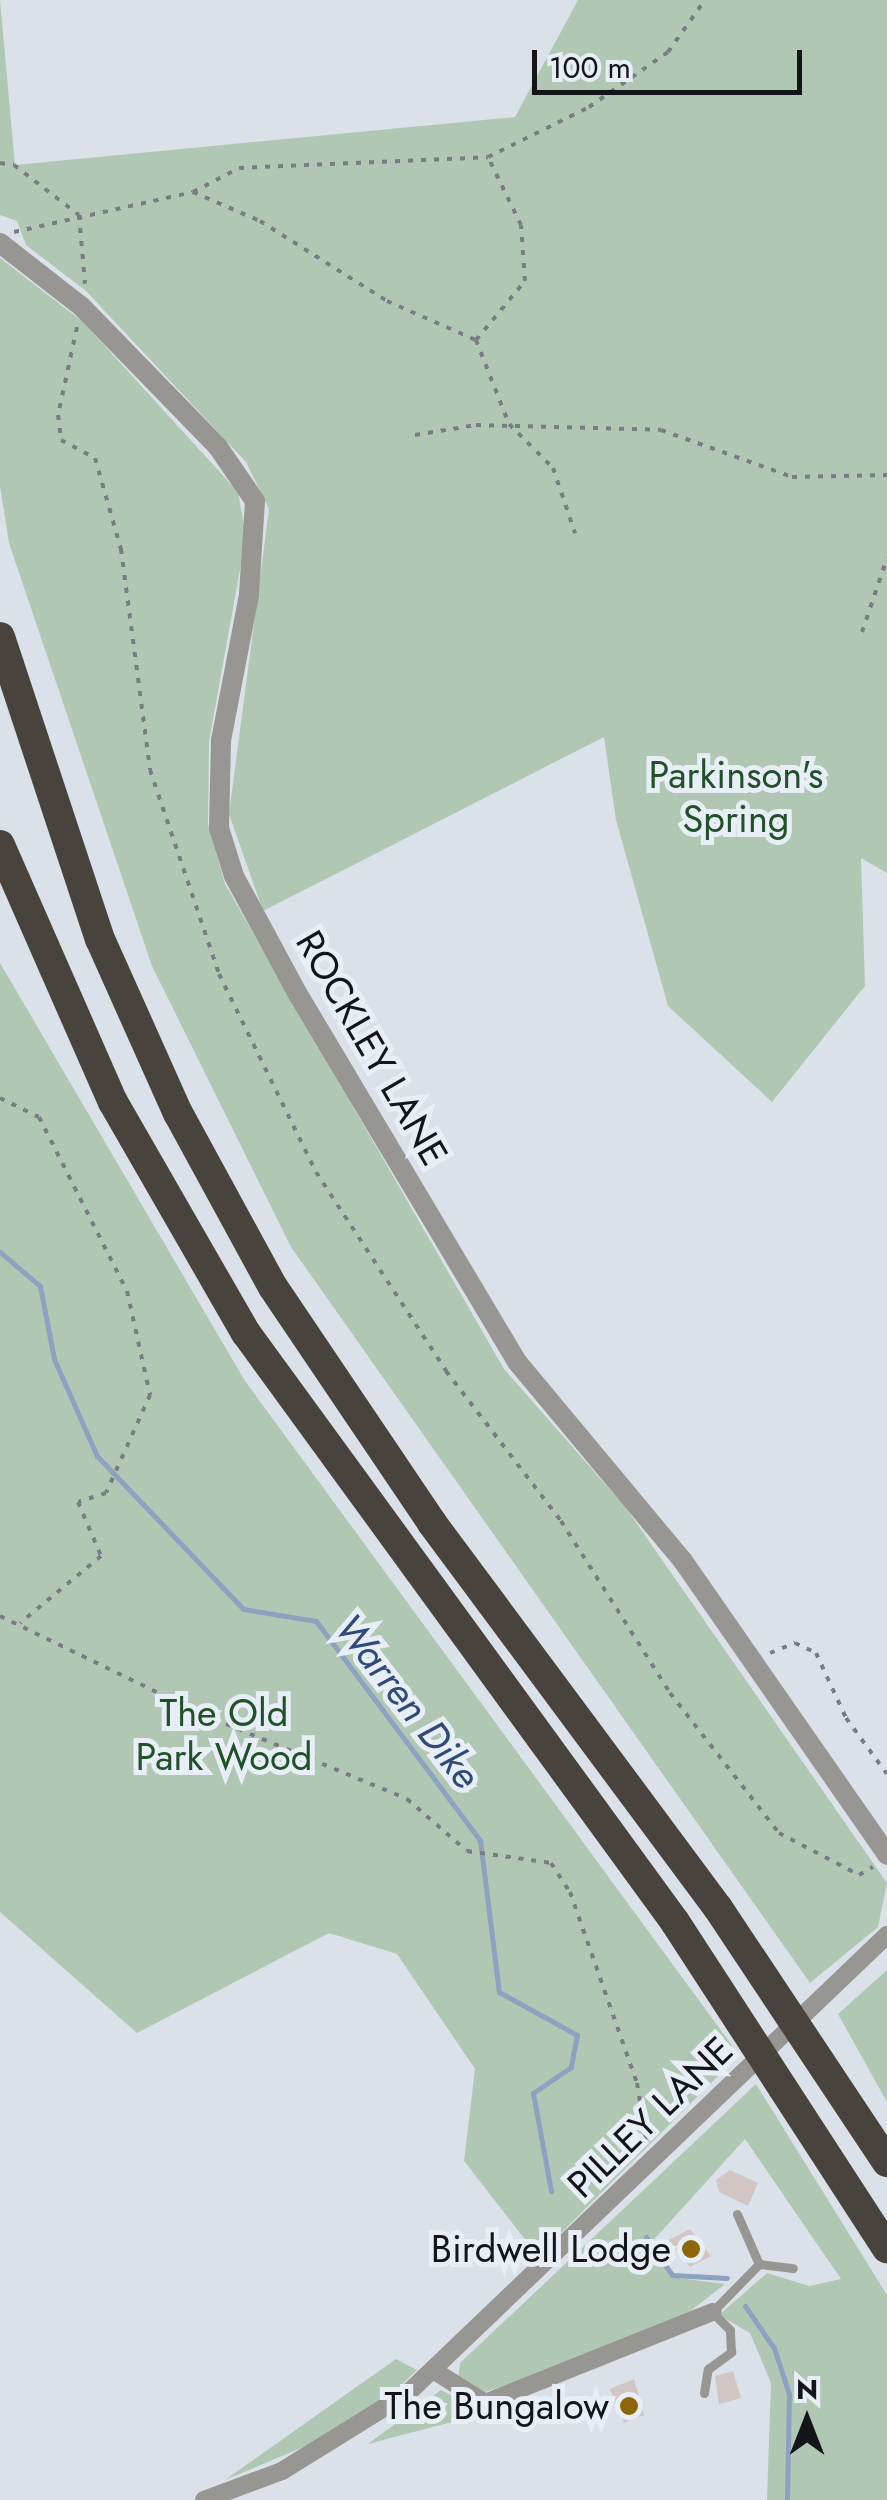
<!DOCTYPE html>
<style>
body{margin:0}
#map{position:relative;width:887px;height:2500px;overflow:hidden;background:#dbe1e9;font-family:Jost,sans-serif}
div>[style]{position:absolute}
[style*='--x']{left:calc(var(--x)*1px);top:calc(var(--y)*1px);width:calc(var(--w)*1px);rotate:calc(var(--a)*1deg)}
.green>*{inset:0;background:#b0c8b3}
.stream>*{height:5px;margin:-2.5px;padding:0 2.5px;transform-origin:2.5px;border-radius:2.5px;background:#8da1c1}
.building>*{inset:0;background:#d1c6c4}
.path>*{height:4px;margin-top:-2px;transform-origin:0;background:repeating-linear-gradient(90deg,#797d83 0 5px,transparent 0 13px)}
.service>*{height:9px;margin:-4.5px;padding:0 4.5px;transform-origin:4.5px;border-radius:4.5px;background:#989692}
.minor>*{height:18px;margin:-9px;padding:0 9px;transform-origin:9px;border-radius:9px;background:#989692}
.tertiary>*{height:20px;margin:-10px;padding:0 10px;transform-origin:10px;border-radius:10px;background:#989692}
.motorway>*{height:30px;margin:-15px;padding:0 15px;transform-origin:15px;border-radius:15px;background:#48443d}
.dots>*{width:28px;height:28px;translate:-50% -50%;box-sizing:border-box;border:5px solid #e8eef6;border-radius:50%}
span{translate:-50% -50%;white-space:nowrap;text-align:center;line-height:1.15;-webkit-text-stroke:10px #e8eef6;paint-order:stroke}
.park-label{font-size:38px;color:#21512a}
.street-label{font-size:38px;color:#131518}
.poi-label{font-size:38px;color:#131518}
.right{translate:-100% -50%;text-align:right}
.water-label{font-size:40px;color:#304b78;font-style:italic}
.north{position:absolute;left:757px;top:2370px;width:100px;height:100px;-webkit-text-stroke:8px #e8eef6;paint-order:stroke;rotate:0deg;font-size:28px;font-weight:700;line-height:40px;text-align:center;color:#131518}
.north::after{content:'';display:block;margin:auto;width:35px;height:45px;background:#131518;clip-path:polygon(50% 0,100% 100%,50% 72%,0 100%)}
.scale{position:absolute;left:532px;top:50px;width:270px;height:45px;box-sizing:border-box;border:5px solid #131518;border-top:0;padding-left:12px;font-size:30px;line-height:35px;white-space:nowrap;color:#131518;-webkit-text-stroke:8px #e8eef6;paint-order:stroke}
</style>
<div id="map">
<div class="green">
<i style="clip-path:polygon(0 0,15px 165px,515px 117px,578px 0,887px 0,887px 873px,861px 858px,865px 986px,772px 1102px,668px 1006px,616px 820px,604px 737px,263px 911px,229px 814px,269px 509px,246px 462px,86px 291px,26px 245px,17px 221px,0 215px)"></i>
<i style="clip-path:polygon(0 258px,83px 322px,238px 492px,246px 536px,209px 742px,208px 824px,225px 884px,504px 1369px,626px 1508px,887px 1883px,878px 1927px,810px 1983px,291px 1247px,152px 966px,9px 543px,0 486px)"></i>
<i style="clip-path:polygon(0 963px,245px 1381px,739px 2055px,538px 2256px,464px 2161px,475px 2069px,397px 1954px,329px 1933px,137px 2033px,0 1912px)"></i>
<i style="clip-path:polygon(887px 1970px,887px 2102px,838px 2014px)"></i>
<i style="clip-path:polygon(756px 2084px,887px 2295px,887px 2500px,767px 2500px,771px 2383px,750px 2333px,719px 2315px,767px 2273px,809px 2286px,841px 2279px,745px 2139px,649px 2245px,671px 2277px,725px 2284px,679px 2320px,567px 2365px,485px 2392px,458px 2379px,460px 2363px)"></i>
<i style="clip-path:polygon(396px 2359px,417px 2370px,393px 2393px,325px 2438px,225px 2480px)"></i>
<i style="clip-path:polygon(441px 2390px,486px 2413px,368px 2444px)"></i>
</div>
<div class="stream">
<i style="--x:0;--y:1252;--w:52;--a:40.4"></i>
<i style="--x:40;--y:1286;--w:74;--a:79.1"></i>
<i style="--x:54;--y:1359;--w:106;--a:66.1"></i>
<i style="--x:97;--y:1456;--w:211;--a:46.3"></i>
<i style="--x:243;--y:1609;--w:74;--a:9.3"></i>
<i style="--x:316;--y:1621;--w:274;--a:53.2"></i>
<i style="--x:480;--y:1840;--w:153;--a:82.9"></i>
<i style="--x:499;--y:1992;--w:89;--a:28.9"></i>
<i style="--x:577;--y:2035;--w:33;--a:101"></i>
<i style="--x:571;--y:2067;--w:46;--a:145.6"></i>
<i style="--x:533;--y:2093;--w:100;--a:79.6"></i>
<i style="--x:646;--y:2237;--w:46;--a:55.6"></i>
<i style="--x:672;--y:2275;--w:55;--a:3.1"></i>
<i style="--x:745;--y:2306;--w:51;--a:55.4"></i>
<i style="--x:774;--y:2348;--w:48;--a:71.9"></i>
<i style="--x:789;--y:2394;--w:106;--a:91.1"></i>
</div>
<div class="building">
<i style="clip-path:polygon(730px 2170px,758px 2183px,748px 2206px,719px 2192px,716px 2180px)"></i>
<i style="clip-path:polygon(690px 2229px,711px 2256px,690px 2267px,669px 2240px)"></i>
<i style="clip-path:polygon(733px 2371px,741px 2398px,719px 2404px,715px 2376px)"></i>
<i style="clip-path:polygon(634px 2379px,644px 2415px,624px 2423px,610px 2389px)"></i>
</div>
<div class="path">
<i style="--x:0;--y:163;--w:14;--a:8"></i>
<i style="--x:14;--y:165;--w:82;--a:37.6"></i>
<i style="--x:79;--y:215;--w:69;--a:85"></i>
<i style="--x:193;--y:192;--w:73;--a:23.4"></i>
<i style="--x:260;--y:221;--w:150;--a:32.2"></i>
<i style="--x:387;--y:301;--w:97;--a:23.7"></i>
<i style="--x:476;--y:340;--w:90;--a:68.6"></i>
<i style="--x:509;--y:424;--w:62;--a:45"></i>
<i style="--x:553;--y:468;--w:69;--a:71.3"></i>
<i style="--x:14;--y:232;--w:183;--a:-12.6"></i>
<i style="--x:193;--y:192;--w:52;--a:-27.6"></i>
<i style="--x:239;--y:168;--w:249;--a:-2.5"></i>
<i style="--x:488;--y:157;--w:113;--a:-26.3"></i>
<i style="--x:589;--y:107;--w:96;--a:-34.8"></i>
<i style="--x:668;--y:52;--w:64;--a:-54.6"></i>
<i style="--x:77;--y:327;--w:90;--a:102.2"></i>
<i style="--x:58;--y:415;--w:25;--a:83"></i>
<i style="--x:61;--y:440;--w:38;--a:28"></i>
<i style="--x:95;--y:458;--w:95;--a:74.1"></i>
<i style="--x:121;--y:549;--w:223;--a:82.5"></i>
<i style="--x:150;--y:770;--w:215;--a:71.3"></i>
<i style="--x:219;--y:974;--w:220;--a:63.9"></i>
<i style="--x:316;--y:1172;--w:238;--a:56.8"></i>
<i style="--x:446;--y:1371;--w:189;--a:52.5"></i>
<i style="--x:561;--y:1521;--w:204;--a:57.6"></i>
<i style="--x:670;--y:1693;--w:177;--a:52.1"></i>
<i style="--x:779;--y:1833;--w:90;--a:27.7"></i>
<i style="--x:859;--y:1875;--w:16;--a:-30"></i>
<i style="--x:476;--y:340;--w:77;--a:-50.3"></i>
<i style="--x:525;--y:281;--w:56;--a:-94.1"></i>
<i style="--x:521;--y:225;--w:76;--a:-115.9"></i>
<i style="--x:415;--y:435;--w:62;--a:-9.3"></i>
<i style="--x:476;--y:425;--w:185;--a:1.5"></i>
<i style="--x:661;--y:430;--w:139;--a:19.7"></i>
<i style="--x:792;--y:477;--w:95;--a:-1.2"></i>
<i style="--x:862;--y:632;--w:78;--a:-71.3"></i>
<i style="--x:0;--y:1098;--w:43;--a:26"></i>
<i style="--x:39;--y:1117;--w:195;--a:63.2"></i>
<i style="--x:127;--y:1291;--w:107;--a:77.5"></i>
<i style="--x:150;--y:1395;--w:107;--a:114.2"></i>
<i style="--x:106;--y:1493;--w:29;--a:162"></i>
<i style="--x:78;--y:1502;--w:59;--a:66.9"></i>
<i style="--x:101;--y:1556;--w:105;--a:140.4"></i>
<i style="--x:0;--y:1616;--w:225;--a:25.9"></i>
<i style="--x:202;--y:1714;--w:222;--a:22.5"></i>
<i style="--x:407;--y:1799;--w:79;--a:40.9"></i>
<i style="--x:467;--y:1851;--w:85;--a:8.1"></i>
<i style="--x:551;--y:1863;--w:35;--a:57"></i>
<i style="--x:570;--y:1892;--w:202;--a:70.7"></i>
<i style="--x:637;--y:2083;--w:57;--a:80.9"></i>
<i style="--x:770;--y:1653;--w:27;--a:-22"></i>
<i style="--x:795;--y:1643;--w:23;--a:25"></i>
<i style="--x:816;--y:1653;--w:72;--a:65.2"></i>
<i style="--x:846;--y:1718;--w:69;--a:53.8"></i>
</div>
<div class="service">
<i style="--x:737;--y:2214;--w:55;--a:66.3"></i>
<i style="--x:759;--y:2264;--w:34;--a:7"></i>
<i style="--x:704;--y:2393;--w:24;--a:-81"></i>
<i style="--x:708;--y:2369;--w:29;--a:-36"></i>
<i style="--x:731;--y:2352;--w:22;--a:-93"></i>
<i style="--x:730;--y:2330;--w:25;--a:-135"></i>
<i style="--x:712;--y:2312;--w:67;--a:-45.6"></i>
</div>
<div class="minor">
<i style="--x:433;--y:2370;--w:62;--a:32.4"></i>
<i style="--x:485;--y:2403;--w:245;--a:-21.8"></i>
<i style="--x:204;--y:2500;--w:83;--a:-20.4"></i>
<i style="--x:282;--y:2471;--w:148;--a:-31.8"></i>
<i style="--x:408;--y:2393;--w:663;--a:-43.72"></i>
</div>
<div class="tertiary">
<i style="--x:0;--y:243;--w:103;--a:37.9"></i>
<i style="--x:81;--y:306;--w:197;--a:45.8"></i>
<i style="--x:218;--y:447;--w:65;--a:55.6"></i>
<i style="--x:255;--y:501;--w:94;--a:93.7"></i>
<i style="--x:249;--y:595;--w:148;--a:100.9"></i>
<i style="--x:221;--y:740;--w:88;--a:91.3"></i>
<i style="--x:219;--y:828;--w:50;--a:72.6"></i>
<i style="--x:234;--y:876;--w:136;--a:61.6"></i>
<i style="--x:299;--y:996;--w:427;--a:59.2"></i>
<i style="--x:518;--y:1363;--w:258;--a:50.2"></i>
<i style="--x:683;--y:1561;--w:358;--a:55.2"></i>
</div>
<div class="motorway">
<i style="--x:0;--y:637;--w:318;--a:71.7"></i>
<i style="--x:100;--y:939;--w:191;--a:65.9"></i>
<i style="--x:178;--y:1113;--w:198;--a:61.4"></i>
<i style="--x:273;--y:1287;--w:285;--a:56"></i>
<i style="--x:432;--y:1523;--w:480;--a:53.4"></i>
<i style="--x:718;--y:1908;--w:305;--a:56.4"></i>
<i style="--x:0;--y:845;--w:281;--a:66.3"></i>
<i style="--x:113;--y:1102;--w:267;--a:60.1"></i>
<i style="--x:246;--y:1333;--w:729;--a:53.93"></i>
<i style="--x:675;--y:1922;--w:389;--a:57"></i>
</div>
<div class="dots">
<i style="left:691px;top:2249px;background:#8c6608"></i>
<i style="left:629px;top:2406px;background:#8c6608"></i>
</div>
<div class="park-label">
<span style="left:736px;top:797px">Parkinson's<br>Spring</span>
<span style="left:224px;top:1735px">The Old<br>Park Wood</span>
</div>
<div class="street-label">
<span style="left:372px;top:1048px;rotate:60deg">ROCKLEY LANE</span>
<span style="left:650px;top:2117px;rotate:-44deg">PILLEY LANE</span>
</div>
<div class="poi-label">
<span class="right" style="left:671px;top:2249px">Birdwell Lodge</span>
<span class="right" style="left:609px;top:2406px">The Bungalow</span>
</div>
<div class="water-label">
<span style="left:408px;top:1701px;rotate:52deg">Warren Dike</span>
</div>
<div class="north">N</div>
<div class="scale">100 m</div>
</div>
